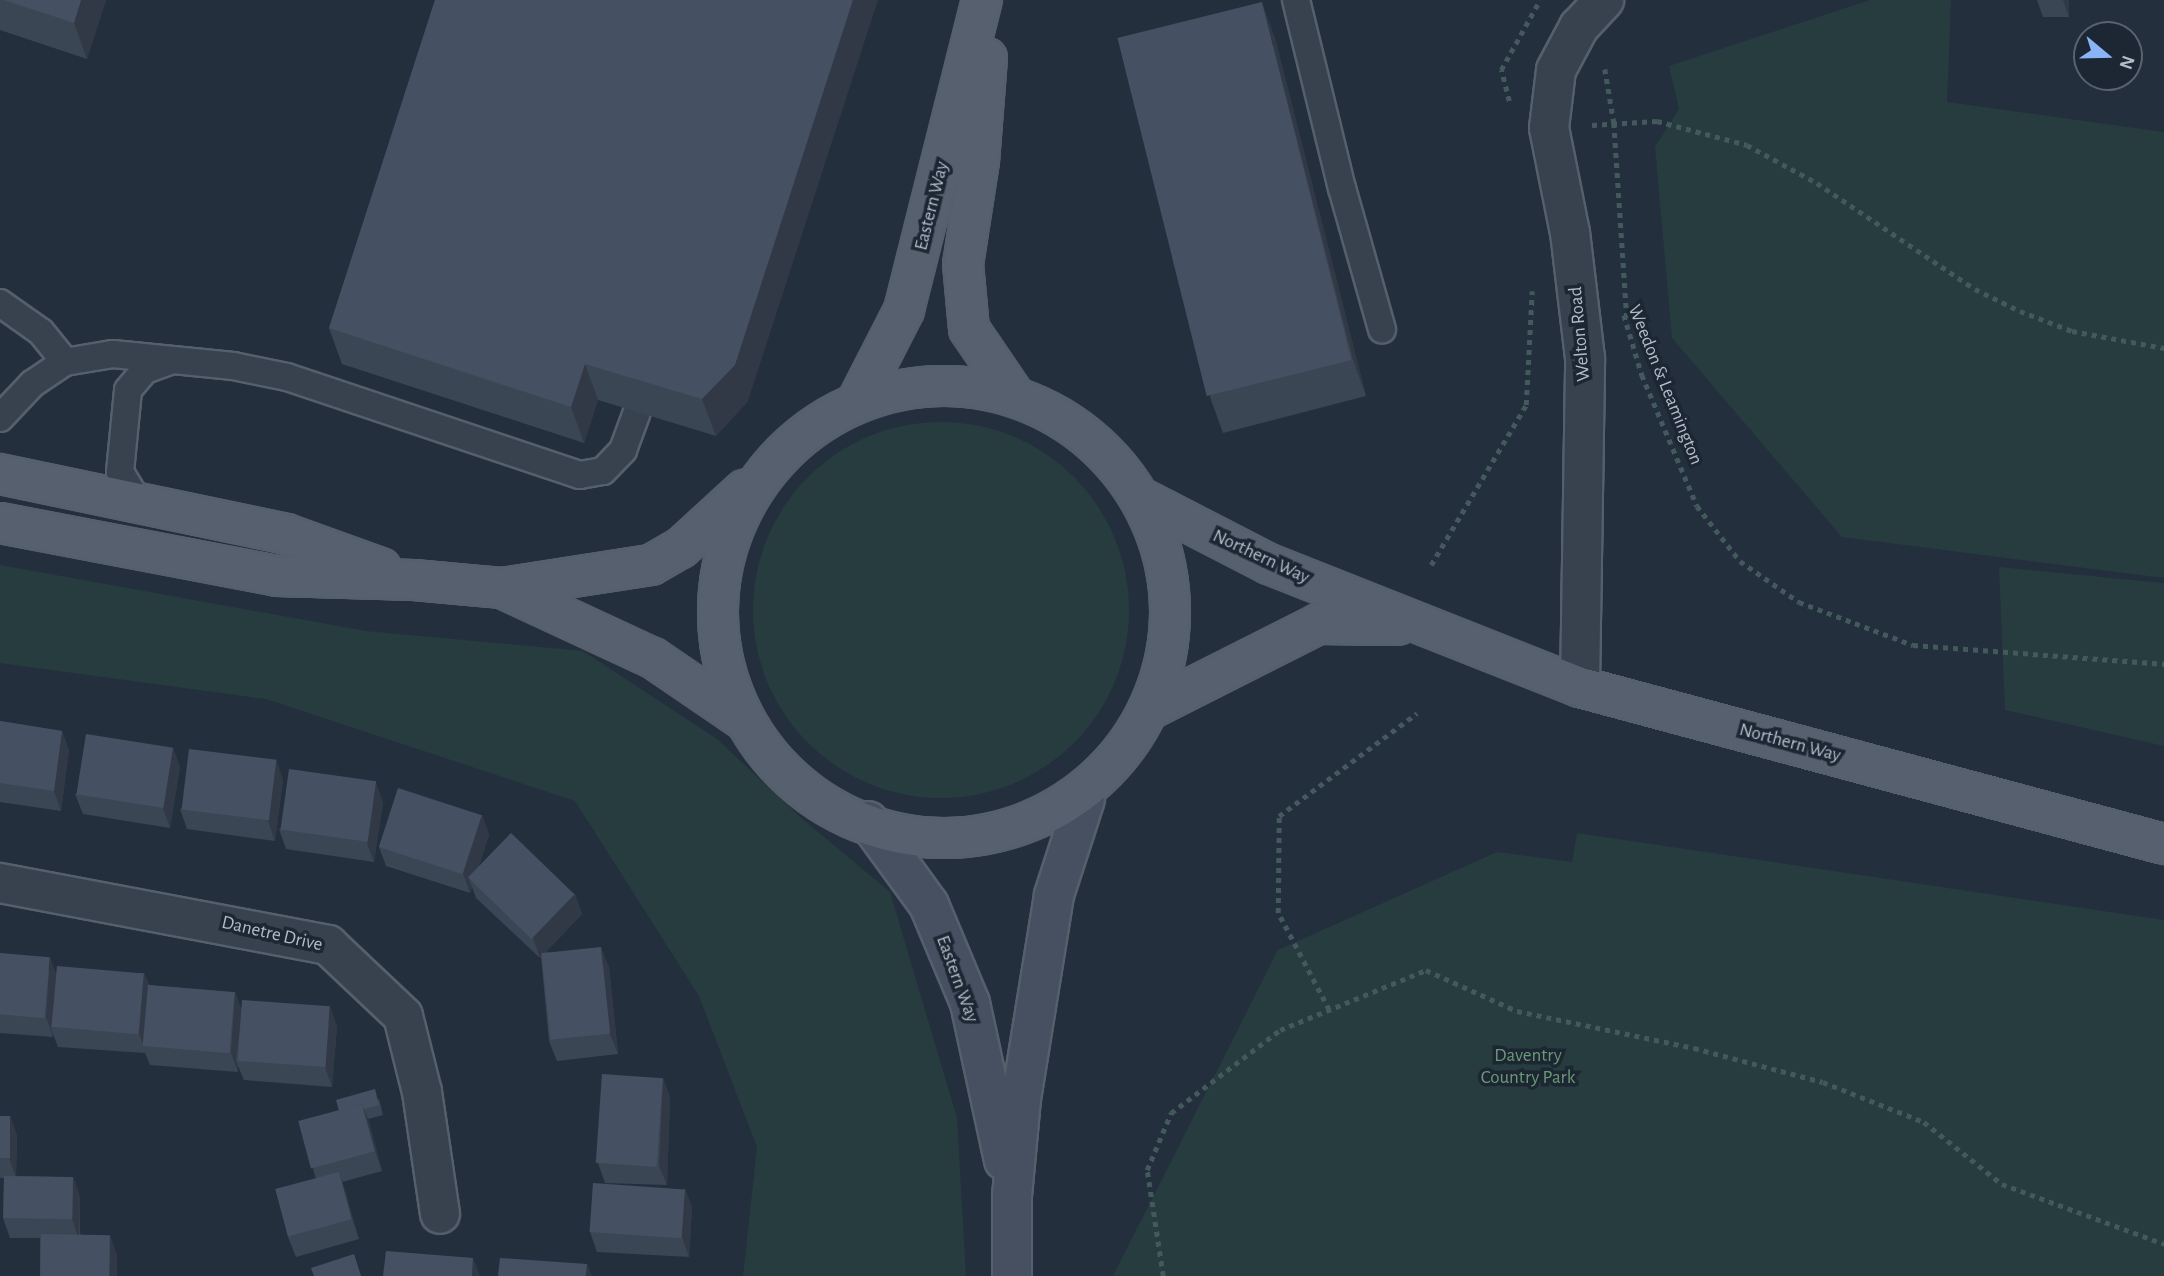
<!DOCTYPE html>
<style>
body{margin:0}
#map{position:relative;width:2164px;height:1276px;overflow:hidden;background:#242f3e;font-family:"Alegreya Sans",sans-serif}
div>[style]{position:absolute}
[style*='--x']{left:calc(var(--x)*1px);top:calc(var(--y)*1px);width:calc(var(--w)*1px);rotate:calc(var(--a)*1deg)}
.green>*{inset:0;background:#263c3f}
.round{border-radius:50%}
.path>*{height:4.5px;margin-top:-2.25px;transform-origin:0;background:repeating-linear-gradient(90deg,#44595c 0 5px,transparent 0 10px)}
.roads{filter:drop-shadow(2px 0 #565f6c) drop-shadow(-2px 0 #565f6c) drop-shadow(0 2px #565f6c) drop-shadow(0 -2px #565f6c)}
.service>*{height:26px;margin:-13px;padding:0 13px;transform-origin:13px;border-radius:13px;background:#38414e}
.minor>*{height:38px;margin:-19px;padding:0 19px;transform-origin:19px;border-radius:19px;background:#38414e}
.secondary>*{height:38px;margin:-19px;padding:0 19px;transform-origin:19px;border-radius:19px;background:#465061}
.primary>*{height:38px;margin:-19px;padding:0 19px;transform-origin:19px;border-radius:19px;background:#56606e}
.primary>.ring{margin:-19px;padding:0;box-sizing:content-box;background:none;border:38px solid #56606e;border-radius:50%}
.wall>*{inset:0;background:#3b4654}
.shaded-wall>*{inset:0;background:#303945}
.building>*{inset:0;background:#455162;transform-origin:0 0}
span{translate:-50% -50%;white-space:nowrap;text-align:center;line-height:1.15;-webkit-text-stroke:7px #1d2633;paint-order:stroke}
.street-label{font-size:19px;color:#b4bcc9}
.park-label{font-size:19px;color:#6b9a76}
.north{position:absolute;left:2073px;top:21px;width:70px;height:70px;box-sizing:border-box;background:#1d2633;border:2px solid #59626f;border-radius:50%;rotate:109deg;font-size:19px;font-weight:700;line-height:28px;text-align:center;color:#b4bcc9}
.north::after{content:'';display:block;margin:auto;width:24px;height:32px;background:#8ab4f8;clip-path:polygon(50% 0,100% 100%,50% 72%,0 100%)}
</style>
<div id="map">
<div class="green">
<i style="clip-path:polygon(1870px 0,1951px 0,1947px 102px,2164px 132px,2164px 578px,1842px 537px,1672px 338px,1655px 147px,1679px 109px,1669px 66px)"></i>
<i class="round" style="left:753px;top:422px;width:376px;height:376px"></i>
<i style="clip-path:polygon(0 565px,366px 631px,583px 651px,717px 739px,800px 817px,890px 892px,957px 1118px,966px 1276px,743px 1276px,757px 1147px,699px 996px,575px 801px,266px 699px,0 663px)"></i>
<i style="clip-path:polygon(1999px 567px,2164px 583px,2164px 746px,2005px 710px)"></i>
<i style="clip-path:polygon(1577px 833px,2164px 920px,2164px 1276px,1113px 1276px,1278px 950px,1497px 852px,1572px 862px)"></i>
</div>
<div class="path">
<i style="--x:1605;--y:69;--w:55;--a:80.5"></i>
<i style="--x:1614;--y:123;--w:195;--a:86.2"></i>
<i style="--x:1509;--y:101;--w:32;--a:-104"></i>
<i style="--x:1501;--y:70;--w:80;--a:-60.9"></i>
<i style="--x:1592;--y:125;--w:65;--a:-3.5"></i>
<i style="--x:1657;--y:121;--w:93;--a:14.9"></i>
<i style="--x:1747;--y:145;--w:80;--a:28.5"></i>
<i style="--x:1817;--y:183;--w:190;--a:33.9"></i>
<i style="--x:1975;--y:289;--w:50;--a:26.1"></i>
<i style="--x:2020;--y:311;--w:56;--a:21"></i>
<i style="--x:2072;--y:331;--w:94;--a:10.5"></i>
<i style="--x:1624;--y:315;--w:63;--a:73.3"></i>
<i style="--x:1642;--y:375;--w:142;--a:67.2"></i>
<i style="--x:1697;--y:506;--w:70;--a:52"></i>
<i style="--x:1740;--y:561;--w:72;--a:34.8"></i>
<i style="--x:1799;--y:602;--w:122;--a:20.7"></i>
<i style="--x:1913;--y:645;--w:252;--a:4.3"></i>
<i style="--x:1431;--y:565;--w:186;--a:-59.3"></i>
<i style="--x:1526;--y:405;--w:114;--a:-87"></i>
<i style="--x:1329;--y:1010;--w:110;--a:-117.7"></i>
<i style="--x:1278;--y:913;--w:97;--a:-89.4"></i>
<i style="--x:1279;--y:816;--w:172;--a:-36.7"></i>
<i style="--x:1163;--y:1276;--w:107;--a:-98.6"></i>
<i style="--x:1147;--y:1170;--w:62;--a:-67.2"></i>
<i style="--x:1171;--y:1113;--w:137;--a:-37.3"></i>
<i style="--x:1280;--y:1030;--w:158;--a:-22.3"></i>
<i style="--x:1426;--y:970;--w:100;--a:24.3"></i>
<i style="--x:1517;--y:1011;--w:181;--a:11.8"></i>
<i style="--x:1694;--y:1048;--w:133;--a:14.8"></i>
<i style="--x:1823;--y:1082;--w:109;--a:21.6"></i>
<i style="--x:1924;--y:1122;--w:100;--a:38.5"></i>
<i style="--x:2002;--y:1184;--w:173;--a:20.3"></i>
</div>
<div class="roads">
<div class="service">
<i style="--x:1296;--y:0;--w:194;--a:76.3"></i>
<i style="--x:1342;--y:188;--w:147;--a:74.2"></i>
<i style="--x:0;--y:303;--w:50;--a:35.3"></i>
<i style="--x:41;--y:332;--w:38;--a:51"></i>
<i style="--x:0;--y:418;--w:47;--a:-46.7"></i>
<i style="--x:32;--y:384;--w:40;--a:-34"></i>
<i style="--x:65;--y:362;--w:49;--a:-9.5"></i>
<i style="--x:113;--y:354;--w:121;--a:5.7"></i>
<i style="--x:233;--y:366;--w:55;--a:11.5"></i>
<i style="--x:287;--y:377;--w:309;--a:18.5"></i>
<i style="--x:580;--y:475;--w:23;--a:-10"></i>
<i style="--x:603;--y:471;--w:29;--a:-46"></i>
<i style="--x:623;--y:450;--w:40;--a:-69.8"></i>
<i style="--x:138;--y:502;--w:35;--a:-121"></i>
<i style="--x:120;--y:472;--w:82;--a:-84.4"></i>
<i style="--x:128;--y:390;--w:26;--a:-50"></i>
<i style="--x:145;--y:370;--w:27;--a:-20"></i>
</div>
<div class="minor">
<i style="--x:1580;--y:687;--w:329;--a:-89.1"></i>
<i style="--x:1585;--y:358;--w:126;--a:-96.8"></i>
<i style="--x:1570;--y:233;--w:107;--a:-101.3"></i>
<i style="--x:1549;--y:128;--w:58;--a:-83.1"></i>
<i style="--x:1556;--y:70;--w:49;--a:-61.9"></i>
<i style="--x:1579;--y:27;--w:37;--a:-47"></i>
<i style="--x:0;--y:883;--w:334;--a:10.7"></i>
<i style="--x:328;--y:945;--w:103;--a:43.4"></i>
<i style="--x:403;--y:1016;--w:78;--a:76"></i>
<i style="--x:422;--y:1092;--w:123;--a:81.6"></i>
</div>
<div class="secondary">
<i style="--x:868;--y:821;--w:104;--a:54"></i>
<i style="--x:929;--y:905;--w:106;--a:67.3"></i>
<i style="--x:970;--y:1003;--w:161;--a:77.8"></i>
<i style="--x:1012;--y:1276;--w:80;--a:-90"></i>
<i style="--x:1012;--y:1196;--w:97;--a:-84.7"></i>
<i style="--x:1021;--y:1099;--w:207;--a:-80.8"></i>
<i style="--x:1054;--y:895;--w:101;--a:-72.1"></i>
</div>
<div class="primary">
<i style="--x:987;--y:58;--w:103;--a:94.4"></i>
<i style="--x:979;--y:161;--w:104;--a:98.8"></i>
<i style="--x:963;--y:264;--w:65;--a:84.7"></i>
<i style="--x:969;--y:329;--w:80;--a:55.7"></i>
<i class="ring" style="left:718px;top:386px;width:414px;height:414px"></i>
<i style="--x:857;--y:402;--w:103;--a:-62.9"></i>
<i style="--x:904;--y:310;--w:320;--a:-75.9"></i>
<i style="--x:0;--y:474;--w:292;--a:11.8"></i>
<i style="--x:286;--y:534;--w:101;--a:19.7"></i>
<i style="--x:1143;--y:499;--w:142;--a:27.3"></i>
<i style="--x:1269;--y:564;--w:334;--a:21.6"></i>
<i style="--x:1580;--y:687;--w:605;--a:15.05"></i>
<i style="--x:0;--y:523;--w:282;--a:10.8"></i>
<i style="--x:277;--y:576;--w:137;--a:1.7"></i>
<i style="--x:414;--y:580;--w:88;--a:5.2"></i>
<i style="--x:502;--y:588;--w:151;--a:-8.8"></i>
<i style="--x:651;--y:565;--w:34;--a:-30"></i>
<i style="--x:681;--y:548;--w:86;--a:-42.6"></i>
<i style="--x:502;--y:588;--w:166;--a:24.9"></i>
<i style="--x:653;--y:658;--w:107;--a:34.3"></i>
<i style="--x:1152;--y:708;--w:186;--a:-26.8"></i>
<i style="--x:1318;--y:624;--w:80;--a:0.7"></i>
</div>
</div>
<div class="wall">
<i style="clip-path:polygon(0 0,106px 0,87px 59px,0 30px)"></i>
<i style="clip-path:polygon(435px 0,748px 401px,716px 436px,598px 400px,584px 443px,342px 364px,329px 328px)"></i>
<i style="clip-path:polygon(2037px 0,2069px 0,2069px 17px,2043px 17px)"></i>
<i style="clip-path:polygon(1275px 38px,1366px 396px,1223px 433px,1210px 397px)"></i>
<i style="clip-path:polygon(0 721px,62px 731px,69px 750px,61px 811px,0 802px)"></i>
<i style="clip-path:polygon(173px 748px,180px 767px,170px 828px,83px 814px,75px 794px)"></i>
<i style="clip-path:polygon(276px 760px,283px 780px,275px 841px,187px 829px,180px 809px)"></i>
<i style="clip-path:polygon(383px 802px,374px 862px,286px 849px,279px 829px)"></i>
<i style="clip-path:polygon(482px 815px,489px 835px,478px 868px,575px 894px,582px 914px,546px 952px,609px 967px,618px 1054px,557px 1061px,549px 1041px,541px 957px,540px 958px,476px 898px,472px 887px,470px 893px,386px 866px,379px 847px)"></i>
<i style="clip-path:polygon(0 953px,56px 973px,144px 973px,149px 985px,235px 992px,241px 1009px,337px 1026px,332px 1087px,244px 1080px,238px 1066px,238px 1072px,150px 1065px,145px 1053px,58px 1047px,53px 1034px,53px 1037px,0 1033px)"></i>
<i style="clip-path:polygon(663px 1078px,670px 1097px,667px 1185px,605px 1183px,598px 1163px)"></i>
<i style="clip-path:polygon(379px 1099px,383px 1115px,368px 1119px,382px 1171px,342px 1182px,359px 1239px,296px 1257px,288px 1237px,316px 1179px,299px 1122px)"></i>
<i style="clip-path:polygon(0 1116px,10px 1116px,17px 1136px,16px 1176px,73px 1177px,80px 1197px,80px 1234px,117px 1255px,117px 1276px,40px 1276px,40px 1238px,10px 1238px,3px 1218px,4px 1178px,0 1178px)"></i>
<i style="clip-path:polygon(685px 1189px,692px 1208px,689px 1257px,597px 1252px,590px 1232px)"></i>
</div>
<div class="shaded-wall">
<i style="clip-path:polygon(81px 0,106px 0,87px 59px,74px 23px)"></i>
<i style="clip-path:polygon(853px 0,878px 0,748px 401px,716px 436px,702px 399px)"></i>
<i style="clip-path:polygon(2063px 0,2069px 0,2069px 17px)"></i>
<i style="clip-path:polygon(1262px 2px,1275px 38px,1366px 396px,1353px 360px)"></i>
<i style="clip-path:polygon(585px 364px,598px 400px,584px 443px,571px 407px)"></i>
<i style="clip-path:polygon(62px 731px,69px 750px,61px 811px,54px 791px)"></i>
<i style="clip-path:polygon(173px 748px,180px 767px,170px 828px,163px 808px)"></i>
<i style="clip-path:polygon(276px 760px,283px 780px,275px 841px,268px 821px)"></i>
<i style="clip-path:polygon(376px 782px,383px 802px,374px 862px,367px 843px)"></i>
<i style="clip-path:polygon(482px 815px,489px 835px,474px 883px,469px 879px,472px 887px,470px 893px,463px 873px)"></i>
<i style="clip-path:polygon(575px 894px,582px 914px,540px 958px,533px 938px)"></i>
<i style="clip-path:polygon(601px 947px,609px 967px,618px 1054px,610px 1034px)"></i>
<i style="clip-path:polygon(50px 957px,57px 977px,51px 1027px,53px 1034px,53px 1037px,46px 1017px)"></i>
<i style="clip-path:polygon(144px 973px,151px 993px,144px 1046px,139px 1034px)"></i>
<i style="clip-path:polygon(235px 992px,242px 1011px,236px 1061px,238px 1066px,238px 1072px,231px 1053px)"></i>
<i style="clip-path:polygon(330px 1006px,337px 1026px,332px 1087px,325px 1067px)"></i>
<i style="clip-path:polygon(663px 1078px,670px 1097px,667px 1185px,659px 1166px)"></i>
<i style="clip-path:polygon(362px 1104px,370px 1124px,382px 1171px,375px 1151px)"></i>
<i style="clip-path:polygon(10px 1116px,17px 1136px,16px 1178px,9px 1158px)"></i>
<i style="clip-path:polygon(339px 1172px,346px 1192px,359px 1239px,352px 1219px)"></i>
<i style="clip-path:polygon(73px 1177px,80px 1197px,79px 1239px,72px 1219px)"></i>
<i style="clip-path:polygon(685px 1189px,692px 1208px,689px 1257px,682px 1237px)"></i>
<i style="clip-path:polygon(110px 1235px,117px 1255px,117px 1276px,109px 1276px)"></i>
<i style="clip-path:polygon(473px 1258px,480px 1276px,472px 1276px)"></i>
<i style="clip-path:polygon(587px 1264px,592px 1276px,586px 1276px)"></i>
</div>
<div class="building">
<i style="clip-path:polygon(4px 0,81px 0,74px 23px)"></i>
<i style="clip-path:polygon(435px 0,853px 0,735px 365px,702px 399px,585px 364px,571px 407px,329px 328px)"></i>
<i style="left:1262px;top:2px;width:369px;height:149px;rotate:76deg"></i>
<i style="clip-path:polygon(0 721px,62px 731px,54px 791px,0 783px)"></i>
<i style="left:86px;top:734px;width:88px;height:61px;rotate:9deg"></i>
<i style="left:189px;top:749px;width:88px;height:61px;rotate:7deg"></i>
<i style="left:289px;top:769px;width:88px;height:61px;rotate:8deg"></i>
<i style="left:398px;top:788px;width:88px;height:62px;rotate:18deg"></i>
<i style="left:511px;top:833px;width:88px;height:62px;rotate:44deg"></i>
<i style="left:601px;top:947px;width:87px;height:60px;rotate:84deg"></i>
<i style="left:0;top:953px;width:50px;height:61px;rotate:5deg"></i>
<i style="left:57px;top:966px;width:87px;height:61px;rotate:5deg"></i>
<i style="left:148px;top:985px;width:87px;height:61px;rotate:5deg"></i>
<i style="left:242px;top:1000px;width:88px;height:61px;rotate:4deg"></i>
<i style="left:602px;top:1074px;width:61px;height:89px;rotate:4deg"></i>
<i style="clip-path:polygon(375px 1089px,379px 1105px,364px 1109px,362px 1104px,339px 1111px,336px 1100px)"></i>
<i style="left:362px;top:1104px;width:49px;height:66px;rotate:75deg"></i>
<i style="left:0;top:1116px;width:10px;height:42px"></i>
<i style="left:339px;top:1172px;width:49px;height:66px;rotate:75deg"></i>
<i style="left:4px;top:1176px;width:69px;height:42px;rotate:1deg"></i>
<i style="left:593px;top:1183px;width:92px;height:49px;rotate:4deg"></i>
<i style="left:41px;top:1234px;width:69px;height:42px;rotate:1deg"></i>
<i style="clip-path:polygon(386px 1251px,473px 1258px,472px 1276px,383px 1276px)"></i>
<i style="clip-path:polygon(354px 1254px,361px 1276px,314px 1276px,311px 1268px)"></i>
<i style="clip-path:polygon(500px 1258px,587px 1264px,586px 1276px,498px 1276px)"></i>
</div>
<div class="street-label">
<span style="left:932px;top:206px;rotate:-76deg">Eastern Way</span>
<span style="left:1580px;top:334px;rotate:-95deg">Welton Road</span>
<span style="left:1665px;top:385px;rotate:68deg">Weedon &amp; Leamington</span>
<span style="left:1261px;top:557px;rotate:25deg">Northern Way</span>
<span style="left:1790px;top:743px;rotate:15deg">Northern Way</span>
<span style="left:272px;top:934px;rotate:13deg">Danetre Drive</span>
<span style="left:957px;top:979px;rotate:70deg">Eastern Way</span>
</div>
<div class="park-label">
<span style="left:1528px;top:1067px">Daventry<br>Country Park</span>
</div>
<div class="north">N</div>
</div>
